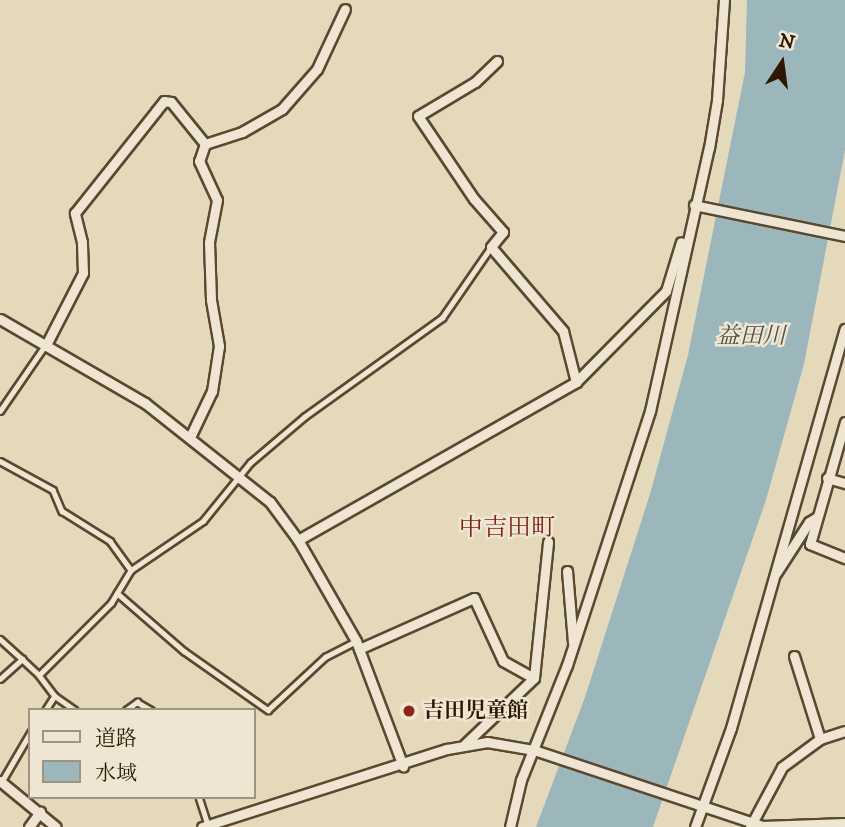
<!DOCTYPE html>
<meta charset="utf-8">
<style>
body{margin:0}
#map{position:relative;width:845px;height:827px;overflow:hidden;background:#e5d9bb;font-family:"IM FELL DW Pica","Noto Serif JP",serif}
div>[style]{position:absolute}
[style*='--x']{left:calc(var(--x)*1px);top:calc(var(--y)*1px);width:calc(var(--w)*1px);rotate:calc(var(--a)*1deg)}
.water>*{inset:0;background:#9cb7bc}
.roads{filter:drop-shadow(2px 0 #5a4830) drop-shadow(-2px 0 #5a4830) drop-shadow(0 2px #5a4830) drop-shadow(0 -2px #5a4830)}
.service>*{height:4.5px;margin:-2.25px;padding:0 2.25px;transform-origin:2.25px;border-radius:2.25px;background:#eee6d3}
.minor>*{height:9px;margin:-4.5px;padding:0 4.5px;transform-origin:4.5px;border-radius:4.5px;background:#eee6d3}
.dots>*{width:19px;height:19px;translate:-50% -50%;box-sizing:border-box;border:4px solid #eee6d3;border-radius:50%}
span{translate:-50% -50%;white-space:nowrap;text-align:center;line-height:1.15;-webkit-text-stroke:5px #eee6d3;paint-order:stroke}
.poi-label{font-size:21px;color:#2c1802;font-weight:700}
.left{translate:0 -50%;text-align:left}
.water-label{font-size:23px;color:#535043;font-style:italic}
.quarter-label{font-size:24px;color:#7a1f14}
.legend{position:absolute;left:28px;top:708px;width:228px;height:91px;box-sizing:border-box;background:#eee6d3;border:2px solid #a0947f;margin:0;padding:9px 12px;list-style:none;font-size:21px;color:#2c1802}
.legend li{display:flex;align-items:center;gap:14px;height:35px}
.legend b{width:35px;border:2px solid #a0947f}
.north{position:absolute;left:747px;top:28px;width:70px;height:70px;-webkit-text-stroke:5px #eee6d3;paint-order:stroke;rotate:13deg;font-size:19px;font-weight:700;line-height:28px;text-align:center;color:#2c1802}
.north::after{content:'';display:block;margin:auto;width:24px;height:32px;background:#2c1802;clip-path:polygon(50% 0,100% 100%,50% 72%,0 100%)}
</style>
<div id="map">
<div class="water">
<i style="clip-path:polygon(747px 0,845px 0,845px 150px,804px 364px,766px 500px,653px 827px,536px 827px,585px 697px,650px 494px,688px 355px,745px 72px)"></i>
</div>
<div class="roads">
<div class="service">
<i style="--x:0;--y:411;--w:78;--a:-55.5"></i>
<i style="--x:0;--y:461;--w:60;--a:28.7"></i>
<i style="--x:53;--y:490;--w:23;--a:67"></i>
<i style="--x:62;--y:511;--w:57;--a:32"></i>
<i style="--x:110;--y:541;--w:36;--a:54"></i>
<i style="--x:117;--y:593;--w:89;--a:40.9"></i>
<i style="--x:184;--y:651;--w:103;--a:35.1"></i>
<i style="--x:268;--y:710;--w:78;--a:-42.9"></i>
<i style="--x:325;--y:657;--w:34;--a:-27"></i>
<i style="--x:0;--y:639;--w:30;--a:42"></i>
<i style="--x:39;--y:675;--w:26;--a:53"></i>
<i style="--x:55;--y:696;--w:17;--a:123"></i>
<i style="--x:0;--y:679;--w:30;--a:-42"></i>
<i style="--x:22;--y:659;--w:23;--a:43"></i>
<i style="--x:39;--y:675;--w:102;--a:-45"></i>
<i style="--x:111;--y:603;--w:39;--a:-59"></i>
<i style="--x:131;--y:570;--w:87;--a:-34.2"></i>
<i style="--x:203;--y:521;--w:75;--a:-51"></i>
<i style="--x:250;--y:463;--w:71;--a:-40.4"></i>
<i style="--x:304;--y:417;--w:170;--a:-35.7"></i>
<i style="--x:442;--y:318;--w:86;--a:-55.4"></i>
<i style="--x:55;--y:696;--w:24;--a:35"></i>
<i style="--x:126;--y:710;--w:14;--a:-36"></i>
<i style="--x:137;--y:702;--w:16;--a:30"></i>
<i style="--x:2;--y:781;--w:56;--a:-59.7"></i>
<i style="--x:199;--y:797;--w:28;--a:72"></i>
</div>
<div class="minor">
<i style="--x:497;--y:61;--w:30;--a:136"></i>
<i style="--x:475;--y:82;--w:66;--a:149.2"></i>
<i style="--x:418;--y:116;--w:100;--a:56"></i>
<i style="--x:474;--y:199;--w:44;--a:48.7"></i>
<i style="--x:503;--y:232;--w:19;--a:129"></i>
<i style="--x:491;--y:247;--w:111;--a:49.4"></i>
<i style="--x:563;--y:331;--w:53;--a:75.7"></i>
<i style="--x:205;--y:144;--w:39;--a:-18"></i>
<i style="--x:242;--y:132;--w:46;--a:-29.9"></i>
<i style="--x:282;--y:109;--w:53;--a:-48.8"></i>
<i style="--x:317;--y:69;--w:66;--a:-65"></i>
<i style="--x:694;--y:205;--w:154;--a:11.6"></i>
<i style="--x:0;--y:319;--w:168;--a:30.1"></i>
<i style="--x:145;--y:403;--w:159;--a:38.4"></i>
<i style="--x:270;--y:502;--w:47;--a:53.6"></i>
<i style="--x:298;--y:540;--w:116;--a:60.1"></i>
<i style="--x:356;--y:641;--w:134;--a:69.4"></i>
<i style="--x:47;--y:343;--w:79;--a:-62.8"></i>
<i style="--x:83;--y:273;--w:31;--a:-92"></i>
<i style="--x:82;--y:242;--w:30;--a:-104"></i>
<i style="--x:75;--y:213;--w:130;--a:-51.5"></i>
<i style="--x:156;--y:111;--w:13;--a:-51"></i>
<i style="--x:164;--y:101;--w:7;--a:8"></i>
<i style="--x:171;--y:102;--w:54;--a:51"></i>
<i style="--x:205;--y:144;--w:18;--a:109"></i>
<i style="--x:199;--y:161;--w:43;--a:65.2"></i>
<i style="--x:217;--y:200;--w:43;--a:100.8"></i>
<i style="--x:209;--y:242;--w:58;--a:88"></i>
<i style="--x:211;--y:300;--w:47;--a:80.1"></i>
<i style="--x:219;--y:346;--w:46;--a:98.8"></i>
<i style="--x:212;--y:391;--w:49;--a:115.5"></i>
<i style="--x:845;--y:422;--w:127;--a:106"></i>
<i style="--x:810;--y:544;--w:38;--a:22"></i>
<i style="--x:827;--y:478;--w:19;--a:16"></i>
<i style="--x:298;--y:540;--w:320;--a:-29.6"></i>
<i style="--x:576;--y:382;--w:128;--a:-45.3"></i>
<i style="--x:666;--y:291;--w:51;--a:-73"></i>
<i style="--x:567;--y:571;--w:72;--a:85.2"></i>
<i style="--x:776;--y:573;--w:61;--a:-57.1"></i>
<i style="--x:809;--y:522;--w:9;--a:-32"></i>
<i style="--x:359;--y:649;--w:126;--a:-23.9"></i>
<i style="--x:474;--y:598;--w:69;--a:65.3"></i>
<i style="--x:503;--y:661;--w:35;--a:29"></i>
<i style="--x:794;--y:656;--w:87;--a:72.6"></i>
<i style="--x:465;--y:744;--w:95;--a:-43.7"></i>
<i style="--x:534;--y:678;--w:137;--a:-84.1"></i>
<i style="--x:0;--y:781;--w:72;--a:39.4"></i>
<i style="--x:29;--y:827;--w:19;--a:-54"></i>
<i style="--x:202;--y:827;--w:257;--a:-17.7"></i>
<i style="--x:447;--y:749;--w:41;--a:-9.9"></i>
<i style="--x:487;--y:742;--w:48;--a:9.7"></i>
<i style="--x:534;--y:750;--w:240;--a:18.4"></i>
<i style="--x:762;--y:826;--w:83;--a:-2.1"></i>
<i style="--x:510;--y:827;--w:48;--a:-76.8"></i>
<i style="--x:521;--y:780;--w:124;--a:-68.2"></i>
<i style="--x:567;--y:665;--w:267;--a:-71.9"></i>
<i style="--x:650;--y:411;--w:270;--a:-77.4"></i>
<i style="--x:709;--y:148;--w:49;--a:-80.5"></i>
<i style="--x:717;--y:100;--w:100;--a:-86"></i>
<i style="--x:695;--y:827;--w:105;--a:-70"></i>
<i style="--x:731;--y:728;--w:415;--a:-74.1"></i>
<i style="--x:750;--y:827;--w:68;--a:-61.9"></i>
<i style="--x:782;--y:767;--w:47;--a:-36.4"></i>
<i style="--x:820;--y:739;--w:26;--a:-18"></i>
</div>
</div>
<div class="dots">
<i style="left:409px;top:711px;background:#8f2418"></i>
</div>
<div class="poi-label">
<span class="left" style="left:423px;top:711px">吉田児童館</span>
</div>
<div class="water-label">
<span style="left:751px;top:337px">益田川</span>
</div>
<div class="quarter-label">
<span style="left:507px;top:529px">中吉田町</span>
</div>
<ul class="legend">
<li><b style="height:9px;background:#eee6d3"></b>道路</li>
<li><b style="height:19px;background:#9cb7bc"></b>水域</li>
</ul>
<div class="north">N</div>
</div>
